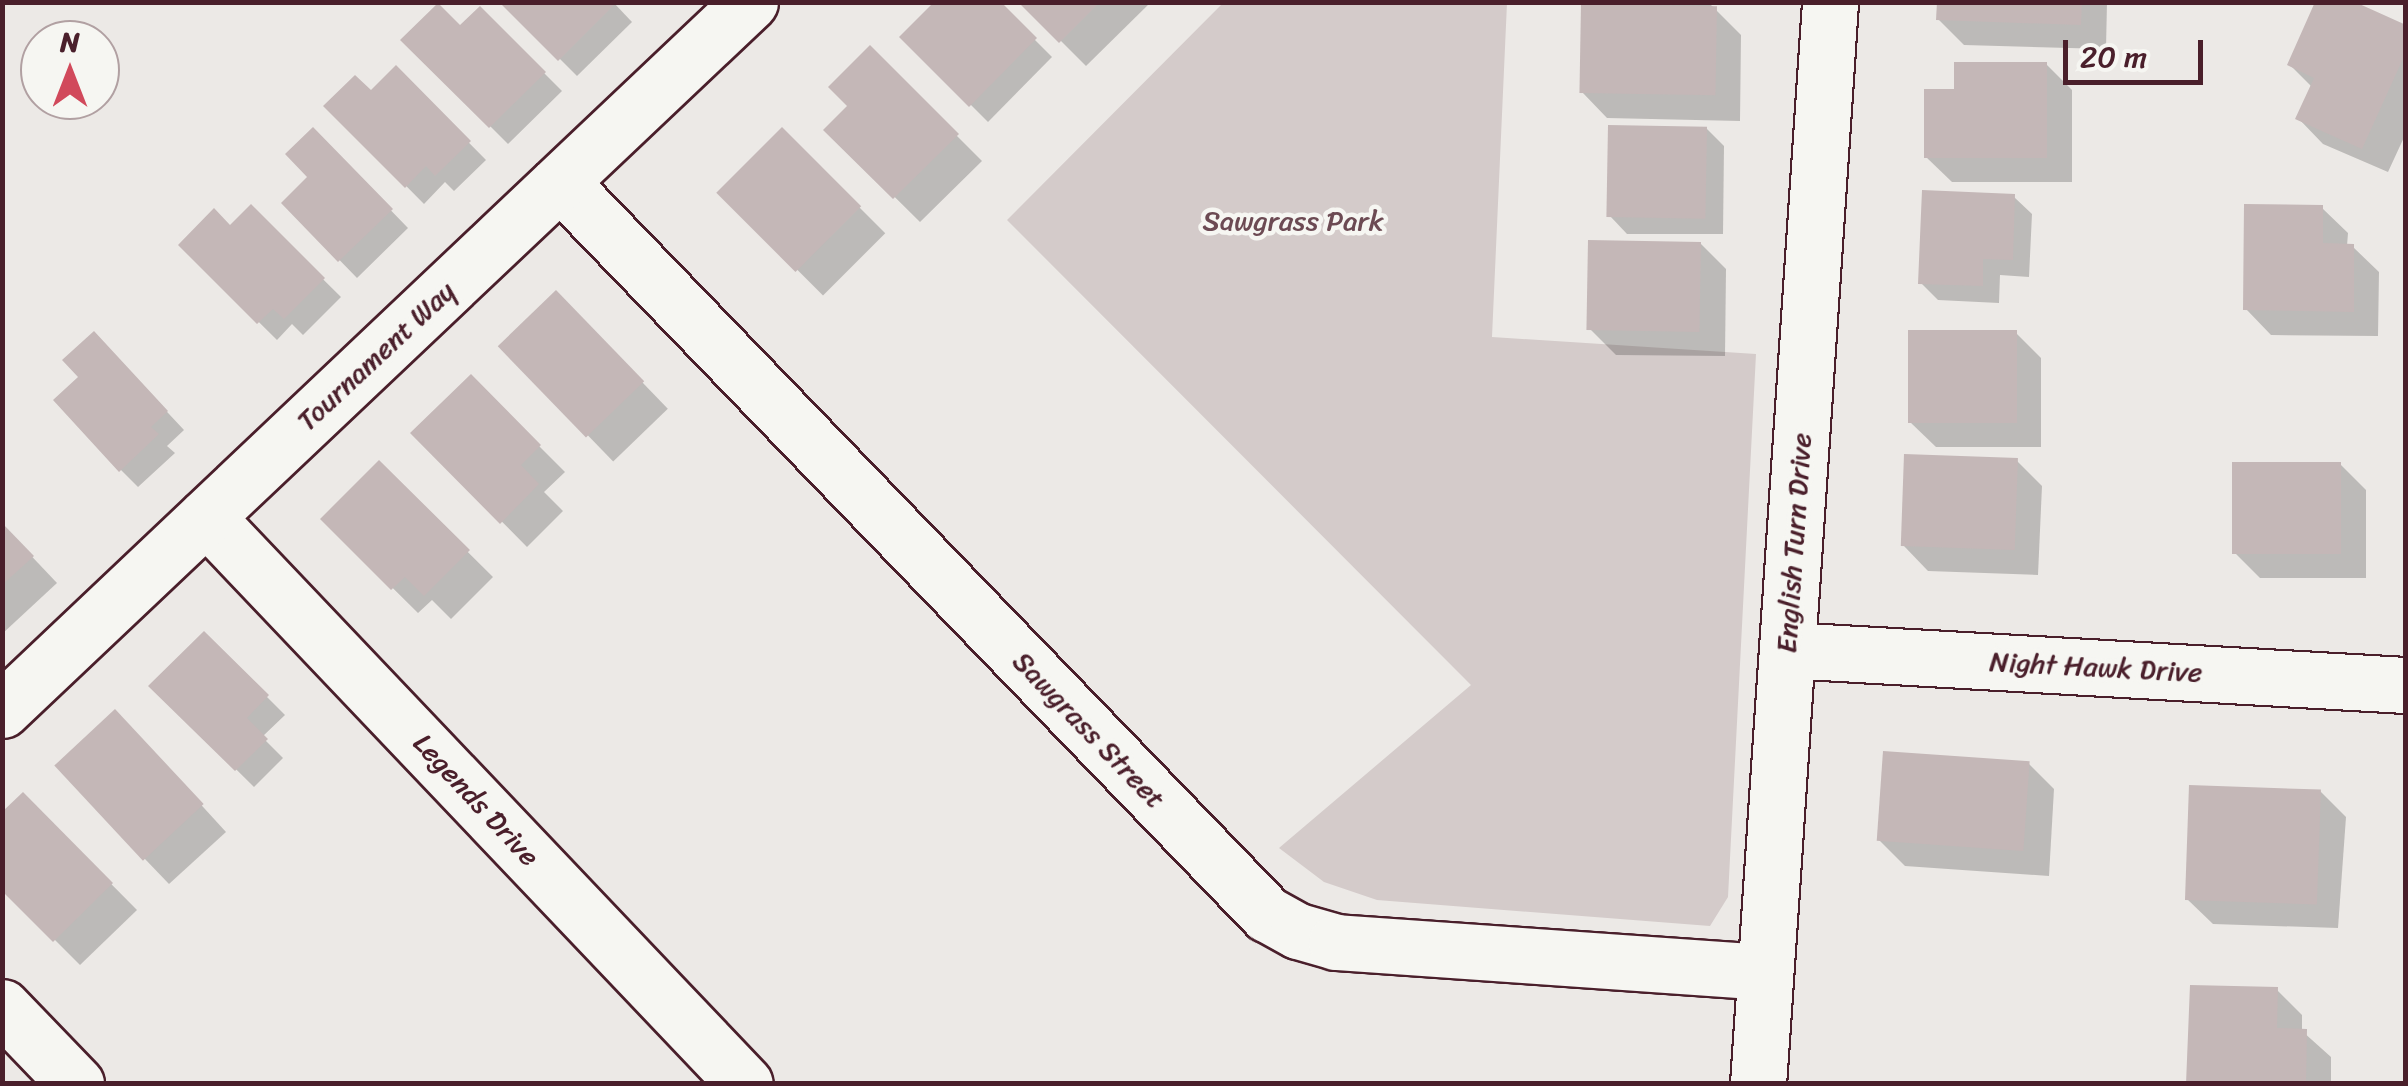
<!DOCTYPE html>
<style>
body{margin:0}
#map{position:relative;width:2408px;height:1086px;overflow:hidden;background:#ece9e6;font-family:Sriracha,sans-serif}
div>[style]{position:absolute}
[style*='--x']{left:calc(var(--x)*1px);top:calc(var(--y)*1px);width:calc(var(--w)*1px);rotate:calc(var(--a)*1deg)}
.green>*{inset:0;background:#d4cbca}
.shadow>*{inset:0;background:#0003;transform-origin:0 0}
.building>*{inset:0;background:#c4b7b7;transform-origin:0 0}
.roads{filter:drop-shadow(2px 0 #4a1f2b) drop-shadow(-2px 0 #4a1f2b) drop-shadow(0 2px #4a1f2b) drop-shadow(0 -2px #4a1f2b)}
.minor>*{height:55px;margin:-27.5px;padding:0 27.5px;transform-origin:27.5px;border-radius:27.5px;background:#f6f6f2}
span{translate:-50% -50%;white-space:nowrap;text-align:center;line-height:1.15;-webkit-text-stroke:9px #f6f6f2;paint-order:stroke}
.park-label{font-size:28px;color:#6c4a53}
.street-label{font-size:28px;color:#4a1f2b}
.frame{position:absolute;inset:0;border:5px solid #4a1f2b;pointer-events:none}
.north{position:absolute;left:20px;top:20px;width:100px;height:100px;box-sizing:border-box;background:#f6f6f2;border:2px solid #b1a0a2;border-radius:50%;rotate:0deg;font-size:28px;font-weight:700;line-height:40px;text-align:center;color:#4a1f2b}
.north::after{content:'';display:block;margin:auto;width:35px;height:45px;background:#d1495b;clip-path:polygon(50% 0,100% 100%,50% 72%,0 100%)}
.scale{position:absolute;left:2063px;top:40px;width:140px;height:45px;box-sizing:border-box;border:5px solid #4a1f2b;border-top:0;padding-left:12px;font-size:30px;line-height:35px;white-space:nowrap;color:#4a1f2b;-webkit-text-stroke:8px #f6f6f2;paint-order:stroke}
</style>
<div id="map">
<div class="green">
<i style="clip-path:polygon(1223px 3px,1507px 3px,1492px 337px,1756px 354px,1728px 897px,1710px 926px,1377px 900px,1324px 882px,1279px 848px,1471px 685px,1007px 220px)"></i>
</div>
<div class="shadow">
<i style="clip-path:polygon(503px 2px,613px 2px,632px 22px,577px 76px)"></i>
<i style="clip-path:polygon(997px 2px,1052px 57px,988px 122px,903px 37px)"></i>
<i style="clip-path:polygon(1022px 2px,1151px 2px,1086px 66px)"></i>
<i style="clip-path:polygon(1629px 2px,1747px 2px,1711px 5px,1741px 35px,1740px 121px,1607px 118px,1582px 92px,1634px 8px)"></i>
<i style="clip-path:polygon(1939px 2px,2107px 2px,2106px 49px,1964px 45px,1938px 19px)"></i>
<i style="clip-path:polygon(480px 9px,562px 91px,508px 144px,404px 40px,460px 28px)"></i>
<i style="clip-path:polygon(2406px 28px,2406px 133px,2388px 172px,2323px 144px,2298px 118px,2312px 87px,2290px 65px)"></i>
<i style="clip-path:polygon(870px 49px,982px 161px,920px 222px,827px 130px,851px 106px)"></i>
<i style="clip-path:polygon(2046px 64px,2072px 90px,2072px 182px,1952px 182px,1926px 157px,1957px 91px)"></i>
<i style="clip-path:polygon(396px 69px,486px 160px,454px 191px,445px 182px,424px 204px,327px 106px,371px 94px)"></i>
<i style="clip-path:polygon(1706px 128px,1724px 146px,1723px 234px,1627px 234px,1610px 216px)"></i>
<i style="clip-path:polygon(313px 130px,408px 228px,357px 278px,284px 203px,311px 177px)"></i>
<i style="left:782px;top:130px;width:146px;height:88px;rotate:45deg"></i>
<i style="clip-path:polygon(2014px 197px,2032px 214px,2029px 277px,2000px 275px,1999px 303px,1938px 300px,1921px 283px)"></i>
<i style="clip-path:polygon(251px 208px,341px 297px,303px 335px,292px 324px,277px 340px,181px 245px,231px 229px)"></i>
<i style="clip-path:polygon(2322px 208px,2348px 233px,2347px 246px,2353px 247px,2379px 272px,2378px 336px,2271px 335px,2246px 309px)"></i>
<i style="clip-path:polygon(1700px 243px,1726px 269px,1725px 356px,1616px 355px,1590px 329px)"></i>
<i style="left:556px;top:293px;width:161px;height:76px;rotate:46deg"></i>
<i style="clip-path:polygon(2016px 333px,2041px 358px,2041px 447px,1936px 447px,1910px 422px)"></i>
<i style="clip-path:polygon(111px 352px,184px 430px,167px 446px,175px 453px,138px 487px,121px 470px)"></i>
<i style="clip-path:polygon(470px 377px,565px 472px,544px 492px,563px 511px,527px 547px,414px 433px)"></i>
<i style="clip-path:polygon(2017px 461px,2042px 486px,2038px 575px,1928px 571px,1903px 545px)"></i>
<i style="clip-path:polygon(379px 464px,493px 577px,451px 619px,432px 600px,418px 613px,323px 519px)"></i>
<i style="clip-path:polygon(2340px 464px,2366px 490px,2366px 578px,2260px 578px,2235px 553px)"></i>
<i style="clip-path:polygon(2px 525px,57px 583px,2px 634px)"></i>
<i style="clip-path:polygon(204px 634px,285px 715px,262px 737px,283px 758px,254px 787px,152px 686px)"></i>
<i style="clip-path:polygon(140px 738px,226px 832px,169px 884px,144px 858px)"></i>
<i style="clip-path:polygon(2029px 764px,2054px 789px,2049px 876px,1905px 866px,1879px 840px)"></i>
<i style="clip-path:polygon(2320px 791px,2346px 817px,2338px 928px,2213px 924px,2187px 899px)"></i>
<i style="clip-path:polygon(23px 795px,137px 910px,80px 965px,2px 887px)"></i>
<i style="clip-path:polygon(2277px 990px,2302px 1015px,2302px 1031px,2331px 1057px,2331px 1084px,2189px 1084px)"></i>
</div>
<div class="building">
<i style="clip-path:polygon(499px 2px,617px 2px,558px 61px)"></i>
<i style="clip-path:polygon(934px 2px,1001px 2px,1037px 38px,969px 107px,899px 37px)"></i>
<i style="clip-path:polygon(1018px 2px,1100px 2px,1059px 43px)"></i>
<i style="clip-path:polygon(1937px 2px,2082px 2px,2081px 25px,1936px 20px)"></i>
<i style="clip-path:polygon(2315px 2px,2355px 2px,2406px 25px,2406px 52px,2362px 149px,2295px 119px,2314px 78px,2287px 65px)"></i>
<i style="clip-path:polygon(438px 3px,460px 25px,480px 6px,546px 72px,489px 128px,400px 40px)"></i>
<i style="left:1581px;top:4px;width:136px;height:89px;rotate:1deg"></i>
<i style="clip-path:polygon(870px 45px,959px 134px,893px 199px,823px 130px,847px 106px,828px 87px)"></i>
<i style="clip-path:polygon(1954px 62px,2047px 62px,2047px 158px,1924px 158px,1924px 89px,1954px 89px)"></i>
<i style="clip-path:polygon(396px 65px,471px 141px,435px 176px,426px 166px,405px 188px,323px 106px,355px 75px,371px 90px)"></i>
<i style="left:1608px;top:125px;width:99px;height:92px;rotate:1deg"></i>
<i style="clip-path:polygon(313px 127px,393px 209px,338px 262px,281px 203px,307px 177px,285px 154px)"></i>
<i style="left:782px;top:127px;width:112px;height:93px;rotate:45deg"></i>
<i style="clip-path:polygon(1922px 190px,2015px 194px,2013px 260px,1983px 259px,1983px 286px,1918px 284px)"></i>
<i style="clip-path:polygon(251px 204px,325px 278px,284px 319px,273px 309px,257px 324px,178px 245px,214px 208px,230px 225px)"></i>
<i style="clip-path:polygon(2244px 204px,2323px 205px,2323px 243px,2354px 244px,2354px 312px,2243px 310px)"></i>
<i style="left:1588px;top:240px;width:113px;height:90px;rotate:1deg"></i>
<i style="left:556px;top:290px;width:127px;height:81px;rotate:46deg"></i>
<i style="left:1908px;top:330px;width:109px;height:93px"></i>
<i style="clip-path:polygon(94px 331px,168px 411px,151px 427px,159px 434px,119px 472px,53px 400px,78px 377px,62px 360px)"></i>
<i style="clip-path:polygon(471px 374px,541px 445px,521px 465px,539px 484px,500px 524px,410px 433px)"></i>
<i style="left:1904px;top:454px;width:114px;height:92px;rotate:2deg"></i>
<i style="clip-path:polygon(379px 460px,470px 550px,424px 596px,405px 577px,391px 590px,320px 519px)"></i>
<i style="left:2232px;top:462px;width:109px;height:92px"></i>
<i style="clip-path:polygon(2px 523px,34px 556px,2px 585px)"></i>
<i style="clip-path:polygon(204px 631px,269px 695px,247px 718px,268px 739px,235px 771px,148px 686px)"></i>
<i style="left:115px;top:709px;width:130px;height:83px;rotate:47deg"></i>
<i style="left:1883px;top:751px;width:147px;height:90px;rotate:4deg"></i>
<i style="left:2189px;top:785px;width:132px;height:115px;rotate:2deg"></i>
<i style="clip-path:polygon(23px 792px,113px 883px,53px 942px,2px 891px,2px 812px)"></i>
<i style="clip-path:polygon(2190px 985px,2278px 987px,2277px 1028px,2307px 1029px,2306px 1084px,2186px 1084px)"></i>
</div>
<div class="roads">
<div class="minor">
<i style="--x:560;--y:182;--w:1018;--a:46"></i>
<i style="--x:1267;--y:914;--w:35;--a:29"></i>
<i style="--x:1298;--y:931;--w:40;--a:16"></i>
<i style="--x:1336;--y:942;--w:430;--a:4"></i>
<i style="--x:206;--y:517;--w:782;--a:46.45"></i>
<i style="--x:1787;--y:650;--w:620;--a:3.24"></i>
<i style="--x:2;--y:710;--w:1030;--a:-43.43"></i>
<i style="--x:2;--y:1007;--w:107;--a:46.1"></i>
<i style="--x:1758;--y:1084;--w:1084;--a:-86.19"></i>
</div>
</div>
<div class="park-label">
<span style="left:1293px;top:221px">Sawgrass Park</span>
</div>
<div class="street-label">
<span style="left:376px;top:356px;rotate:-43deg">Tournament Way</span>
<span style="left:1794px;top:543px;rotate:-86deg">English Turn Drive</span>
<span style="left:2096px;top:667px;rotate:3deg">Night Hawk Drive</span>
<span style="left:1089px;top:730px;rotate:46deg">Sawgrass Street</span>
<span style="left:476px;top:800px;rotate:47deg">Legends Drive</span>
</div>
<div class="frame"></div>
<div class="north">N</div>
<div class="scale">20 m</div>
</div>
